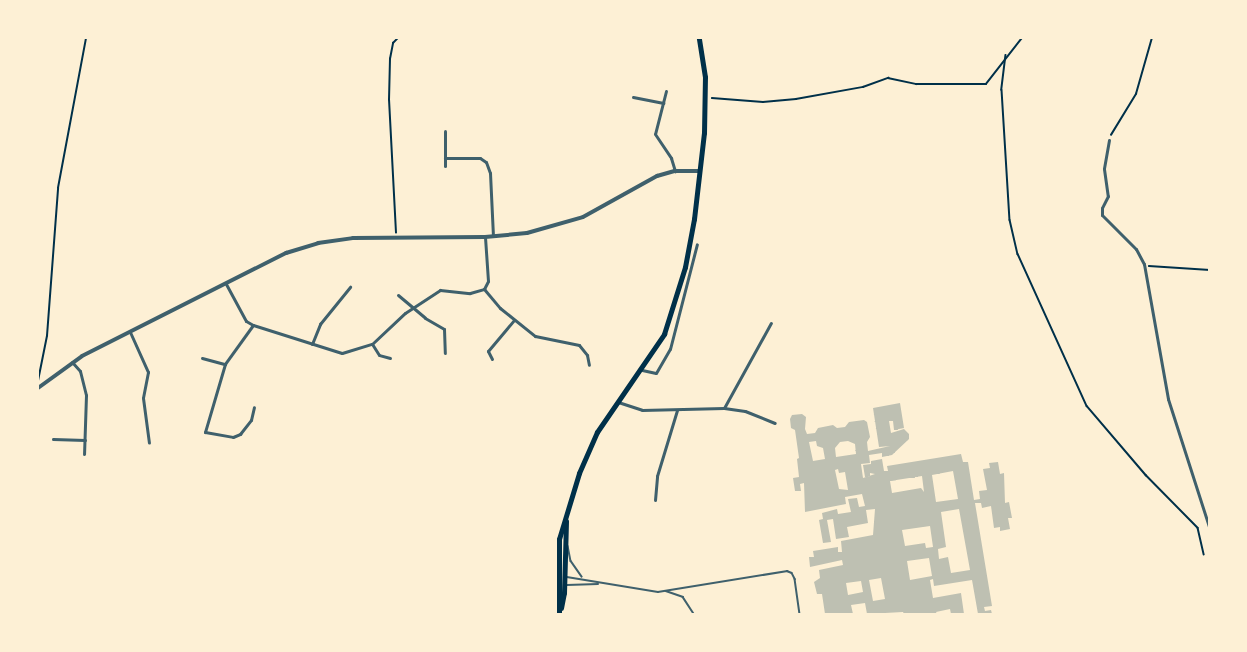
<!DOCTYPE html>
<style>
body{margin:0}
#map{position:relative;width:1247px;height:652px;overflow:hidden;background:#fdf0d5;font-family:"Golos Text",sans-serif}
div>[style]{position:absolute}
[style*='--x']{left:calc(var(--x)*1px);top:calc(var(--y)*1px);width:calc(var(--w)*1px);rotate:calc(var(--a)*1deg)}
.building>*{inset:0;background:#bec0b2}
.path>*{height:1.5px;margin:-0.75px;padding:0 0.75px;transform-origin:0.75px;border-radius:0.75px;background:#003049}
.service>*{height:1.5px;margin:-0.75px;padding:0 0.75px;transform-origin:0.75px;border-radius:0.75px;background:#3f606c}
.minor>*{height:3px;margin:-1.5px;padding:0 1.5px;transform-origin:1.5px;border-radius:1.5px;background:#3f606c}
.tertiary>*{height:4px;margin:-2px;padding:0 2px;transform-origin:2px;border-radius:2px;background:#3f606c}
.primary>*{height:5px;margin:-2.5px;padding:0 2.5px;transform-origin:2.5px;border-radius:2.5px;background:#003049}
span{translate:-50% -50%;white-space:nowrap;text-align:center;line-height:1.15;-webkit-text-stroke:6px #fdf0d5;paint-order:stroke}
.frame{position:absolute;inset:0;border:39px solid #fdf0d5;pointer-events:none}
</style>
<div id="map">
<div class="building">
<i style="clip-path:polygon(evenodd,900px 403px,904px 428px,894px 430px,893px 421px,889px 421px,891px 433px,904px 429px,909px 434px,909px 439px,892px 455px,882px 457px,882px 453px,869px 455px,870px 463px,861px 464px,863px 478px,875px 474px,870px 473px,870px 476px,865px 477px,863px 465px,871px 464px,871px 461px,882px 459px,884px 471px,888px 471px,887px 466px,961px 454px,963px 462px,968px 462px,974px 500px,980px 499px,979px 491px,987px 490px,983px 469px,990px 468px,989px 463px,998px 462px,1000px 474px,1004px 473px,1005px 503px,1009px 502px,1012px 518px,1008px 518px,1010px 529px,1000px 531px,1000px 527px,994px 528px,991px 506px,982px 508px,981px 503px,975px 503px,992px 606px,984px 607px,985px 611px,991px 610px,992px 614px,978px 614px,972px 580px,934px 586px,933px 579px,930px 580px,933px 598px,961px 593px,964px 614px,951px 614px,950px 609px,936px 612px,937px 614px,904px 614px,903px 612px,867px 614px,865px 603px,851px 605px,853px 614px,825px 614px,822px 594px,817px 594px,814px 582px,820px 578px,819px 570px,843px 565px,842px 560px,810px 567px,809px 557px,814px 557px,813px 551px,838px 547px,838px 552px,842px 552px,841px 541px,873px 535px,875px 509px,866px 510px,868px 523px,847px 527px,849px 537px,836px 539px,833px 519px,827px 520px,831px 542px,823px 543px,819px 520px,823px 519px,822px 513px,837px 509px,838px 514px,851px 512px,848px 499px,857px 498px,859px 507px,865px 506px,862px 494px,845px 497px,846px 504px,805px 512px,804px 483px,800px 484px,801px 491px,795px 491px,793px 478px,799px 477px,797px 459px,799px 458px,795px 430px,791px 428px,790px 419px,792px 415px,802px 414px,806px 417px,805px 429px,807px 434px,815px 433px,818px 428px,833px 425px,837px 428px,845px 427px,849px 422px,864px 420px,867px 422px,870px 437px,867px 442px,868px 451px,890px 446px,879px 447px,873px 408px,900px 403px,816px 441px,817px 446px,823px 448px,825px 459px,813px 461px,809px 442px,816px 441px,900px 403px,848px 441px,855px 444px,856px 454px,836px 457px,835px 448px,840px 442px,848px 441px,900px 403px,838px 469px,839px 473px,845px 472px,848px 490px,839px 489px,835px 470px,838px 469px,900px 403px,953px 471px,958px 499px,936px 502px,932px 475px,953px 471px,900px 403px,922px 476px,924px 492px,921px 488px,892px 493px,890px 481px,922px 476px,900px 403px,959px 509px,970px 570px,951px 573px,948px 557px,939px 559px,938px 549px,946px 547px,941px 512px,959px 509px,900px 403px,930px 526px,933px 547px,926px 548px,925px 543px,905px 546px,902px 530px,930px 526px,900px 403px,929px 558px,932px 576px,910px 580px,907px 561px,929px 558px,900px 403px,881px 578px,885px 599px,873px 601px,869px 580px,881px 578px,900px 403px,861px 581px,863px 592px,848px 595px,846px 583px,861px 581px)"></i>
</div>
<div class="path">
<i style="--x:1006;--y:55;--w:35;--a:97"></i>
<i style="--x:1002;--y:90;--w:130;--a:86.5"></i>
<i style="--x:1010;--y:220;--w:35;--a:77"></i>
<i style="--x:1018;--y:254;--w:167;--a:65.6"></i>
<i style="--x:1087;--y:406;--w:91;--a:49.5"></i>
<i style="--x:1146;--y:475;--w:74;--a:45.5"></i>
<i style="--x:1198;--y:528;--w:27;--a:77"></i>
<i style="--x:712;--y:98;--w:51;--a:4.5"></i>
<i style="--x:763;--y:102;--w:33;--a:-5"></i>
<i style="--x:796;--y:99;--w:68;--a:-10.2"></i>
<i style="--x:863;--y:87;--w:27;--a:-20"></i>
<i style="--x:888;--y:78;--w:29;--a:12"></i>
<i style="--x:916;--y:84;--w:70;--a:0"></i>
<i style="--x:986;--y:84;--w:58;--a:-52"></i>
<i style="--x:1111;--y:135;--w:48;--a:-58.6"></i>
<i style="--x:1136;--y:94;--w:58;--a:-74.1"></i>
<i style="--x:396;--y:233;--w:133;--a:-93"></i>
<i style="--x:389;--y:100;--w:41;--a:-88.6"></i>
<i style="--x:390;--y:59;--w:16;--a:-79"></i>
<i style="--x:393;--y:43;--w:7;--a:-45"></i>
<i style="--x:1149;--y:266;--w:61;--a:3.8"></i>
<i style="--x:38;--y:381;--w:46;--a:-78.7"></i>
<i style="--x:47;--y:336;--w:148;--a:-85.7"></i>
<i style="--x:58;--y:188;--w:153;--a:-79.4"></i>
</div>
<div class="service">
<i style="--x:568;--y:546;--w:15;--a:79"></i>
<i style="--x:571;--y:561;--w:19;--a:55"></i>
<i style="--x:567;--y:577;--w:92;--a:9.4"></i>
<i style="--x:658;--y:592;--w:131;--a:-9.2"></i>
<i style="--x:787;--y:571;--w:5;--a:22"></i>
<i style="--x:792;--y:573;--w:7;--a:63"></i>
<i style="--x:795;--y:579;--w:35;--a:82"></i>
<i style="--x:567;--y:585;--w:31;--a:-2"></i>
<i style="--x:666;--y:591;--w:18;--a:19"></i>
<i style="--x:683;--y:597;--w:20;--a:57"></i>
</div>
<div class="minor">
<i style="--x:666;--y:91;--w:44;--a:104.3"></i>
<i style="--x:655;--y:134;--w:29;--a:56"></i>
<i style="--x:671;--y:158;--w:14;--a:73"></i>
<i style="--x:633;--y:97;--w:31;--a:11"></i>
<i style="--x:445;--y:131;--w:27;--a:90"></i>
<i style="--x:445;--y:158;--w:35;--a:0"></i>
<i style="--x:480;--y:158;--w:7;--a:34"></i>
<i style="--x:486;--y:162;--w:12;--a:70"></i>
<i style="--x:490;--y:173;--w:63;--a:87.3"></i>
<i style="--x:1109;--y:140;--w:29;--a:100"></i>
<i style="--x:1104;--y:169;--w:27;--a:82"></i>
<i style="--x:1108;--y:196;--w:13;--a:117"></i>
<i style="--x:1102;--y:208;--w:7;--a:90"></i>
<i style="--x:1102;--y:215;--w:48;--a:45"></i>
<i style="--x:1136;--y:249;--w:17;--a:62"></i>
<i style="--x:1144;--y:264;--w:137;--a:79.9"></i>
<i style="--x:1168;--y:399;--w:138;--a:72.2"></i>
<i style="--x:445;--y:158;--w:8;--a:90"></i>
<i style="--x:226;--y:284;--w:42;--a:61.6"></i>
<i style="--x:246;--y:321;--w:8;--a:30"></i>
<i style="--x:253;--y:325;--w:93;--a:17.5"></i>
<i style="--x:342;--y:353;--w:31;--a:-17"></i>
<i style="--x:484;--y:289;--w:25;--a:50"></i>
<i style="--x:500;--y:308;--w:45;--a:38.7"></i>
<i style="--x:535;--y:336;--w:45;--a:11.6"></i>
<i style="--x:579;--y:345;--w:13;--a:51"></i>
<i style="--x:587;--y:355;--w:10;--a:79"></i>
<i style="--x:398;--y:295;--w:35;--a:40"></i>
<i style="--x:425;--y:318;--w:22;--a:30"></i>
<i style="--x:444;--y:329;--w:24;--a:88"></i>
<i style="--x:253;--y:325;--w:48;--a:125.7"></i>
<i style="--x:225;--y:364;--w:71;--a:106.4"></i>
<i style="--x:205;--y:432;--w:28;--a:10"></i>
<i style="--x:233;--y:437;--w:8;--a:-23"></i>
<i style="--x:240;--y:434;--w:18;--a:-52"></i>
<i style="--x:251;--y:420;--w:13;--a:-77"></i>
<i style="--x:130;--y:332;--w:44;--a:65.8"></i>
<i style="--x:148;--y:372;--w:26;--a:101"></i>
<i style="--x:143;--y:398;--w:45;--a:82.4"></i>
<i style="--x:312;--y:344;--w:22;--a:-68"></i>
<i style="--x:320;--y:324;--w:48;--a:-51"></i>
<i style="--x:202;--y:358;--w:24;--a:15"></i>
<i style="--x:390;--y:358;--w:11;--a:-165"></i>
<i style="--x:379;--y:355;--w:13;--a:-122"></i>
<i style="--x:372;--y:344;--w:45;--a:-43.2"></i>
<i style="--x:405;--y:313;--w:42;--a:-33.3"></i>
<i style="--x:440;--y:290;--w:30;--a:6"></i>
<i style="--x:470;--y:293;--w:15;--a:-16"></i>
<i style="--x:484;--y:289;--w:9;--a:-63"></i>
<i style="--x:488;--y:281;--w:44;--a:-93.9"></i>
<i style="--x:492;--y:359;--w:9;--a:-117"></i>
<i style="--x:488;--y:351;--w:40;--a:-50"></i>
<i style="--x:72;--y:362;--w:12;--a:48"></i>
<i style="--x:80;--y:371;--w:25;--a:76"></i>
<i style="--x:86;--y:395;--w:59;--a:91.9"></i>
<i style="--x:642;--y:370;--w:14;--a:12"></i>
<i style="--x:656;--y:373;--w:28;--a:-60"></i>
<i style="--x:670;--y:349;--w:108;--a:-75.6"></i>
<i style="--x:618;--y:402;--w:25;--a:18"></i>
<i style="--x:642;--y:410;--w:82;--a:-1.4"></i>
<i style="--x:724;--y:408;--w:21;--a:8"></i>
<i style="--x:745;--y:411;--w:32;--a:22"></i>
<i style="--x:724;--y:408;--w:97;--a:-61.1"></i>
<i style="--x:53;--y:439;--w:32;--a:2"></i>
<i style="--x:655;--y:500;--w:24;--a:-85"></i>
<i style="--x:657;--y:476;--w:69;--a:-73.1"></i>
</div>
<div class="tertiary">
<i style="--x:38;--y:388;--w:54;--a:-36"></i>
<i style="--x:82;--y:356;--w:229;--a:-26.8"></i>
<i style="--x:286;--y:253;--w:34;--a:-17"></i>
<i style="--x:318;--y:243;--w:35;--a:-8"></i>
<i style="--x:353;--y:238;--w:132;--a:-0.4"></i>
<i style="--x:485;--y:237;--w:42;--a:-5.4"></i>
<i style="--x:527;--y:233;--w:58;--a:-15.9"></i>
<i style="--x:583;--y:217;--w:85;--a:-29"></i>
<i style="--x:657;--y:176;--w:19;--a:-16"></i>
<i style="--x:675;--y:171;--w:25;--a:0"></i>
</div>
<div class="primary">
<i style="--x:561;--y:608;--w:15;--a:-79"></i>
<i style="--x:564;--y:593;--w:72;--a:-88.4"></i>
<i style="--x:559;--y:614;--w:75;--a:-90"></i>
<i style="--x:559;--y:539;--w:69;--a:-73.1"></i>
<i style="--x:579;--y:473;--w:45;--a:-66.3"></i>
<i style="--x:597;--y:432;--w:119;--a:-55.6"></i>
<i style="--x:664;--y:334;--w:70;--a:-72.6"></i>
<i style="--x:685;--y:267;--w:49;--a:-79.4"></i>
<i style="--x:694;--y:219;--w:87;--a:-83.4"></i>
<i style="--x:704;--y:133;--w:56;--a:-89"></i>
<i style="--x:705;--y:77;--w:39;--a:-99"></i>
</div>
<div class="frame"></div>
</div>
